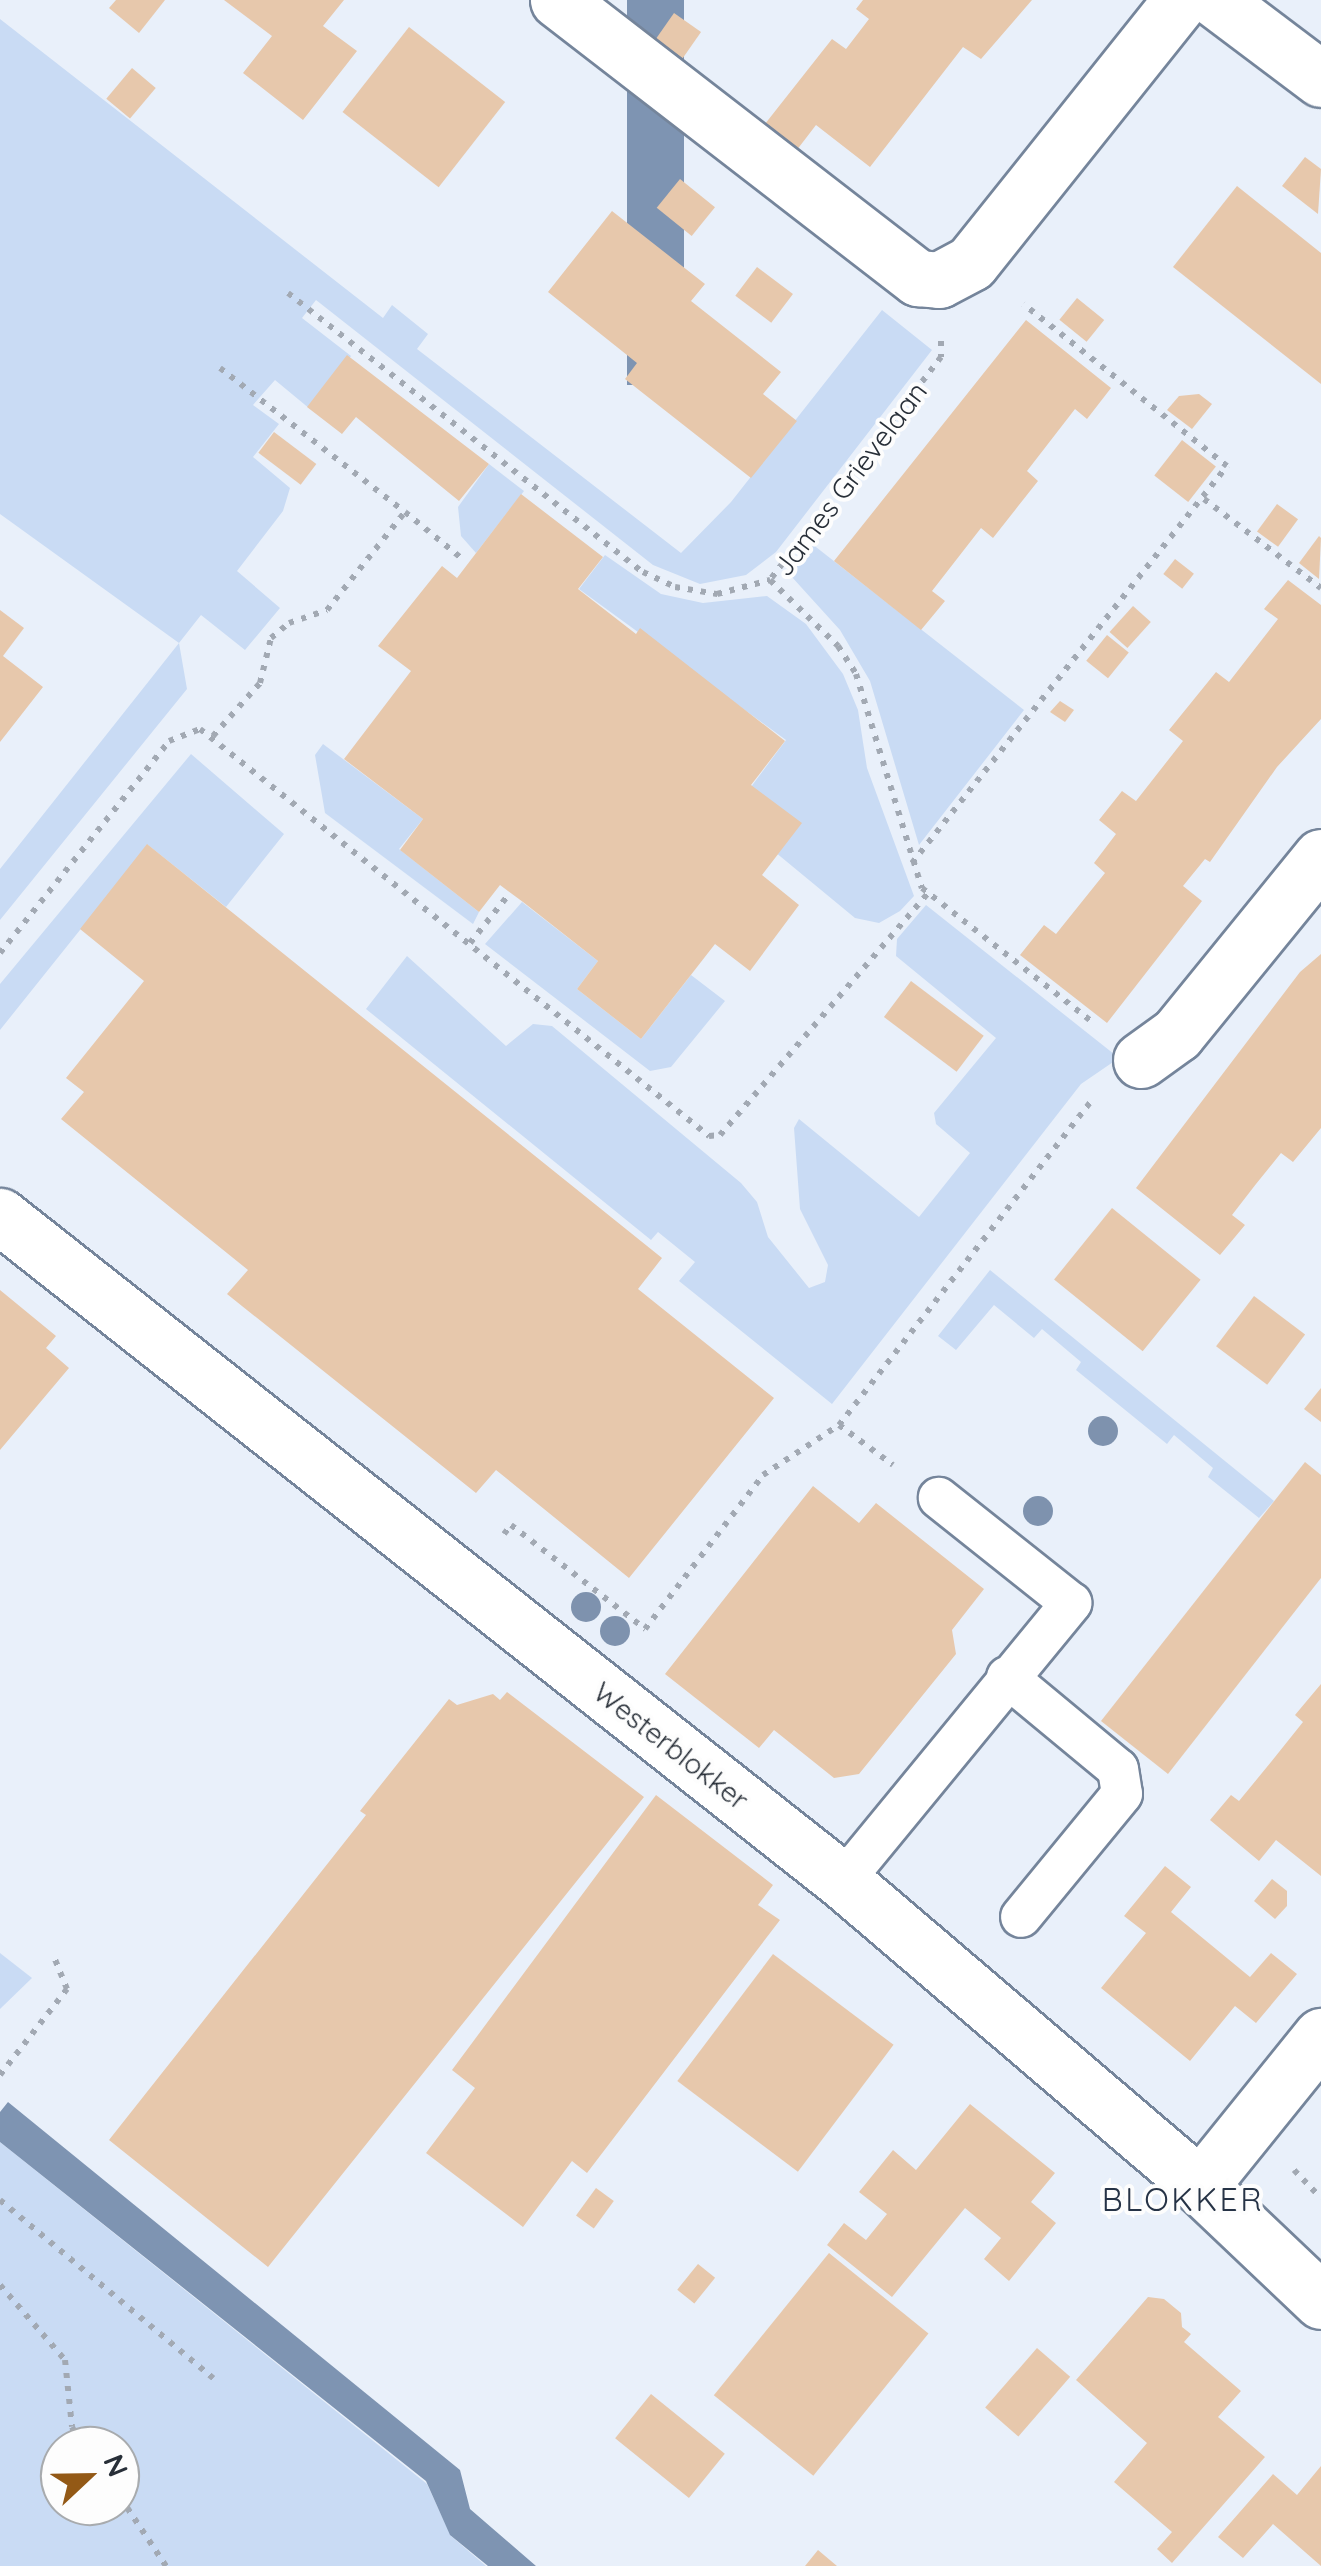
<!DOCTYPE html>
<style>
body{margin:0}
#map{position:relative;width:1321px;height:2566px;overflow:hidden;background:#e9f0fa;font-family:Quicksand,sans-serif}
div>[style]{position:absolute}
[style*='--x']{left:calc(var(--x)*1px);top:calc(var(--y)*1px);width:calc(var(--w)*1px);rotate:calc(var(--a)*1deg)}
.green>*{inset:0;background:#c9dbf4}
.water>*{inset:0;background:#7e94b2;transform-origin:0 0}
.building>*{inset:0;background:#e7c8ac;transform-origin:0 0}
.path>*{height:6px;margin-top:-3px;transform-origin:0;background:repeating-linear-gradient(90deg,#a2a9b3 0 5px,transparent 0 13px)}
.roads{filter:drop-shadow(2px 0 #75859b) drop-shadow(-2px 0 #75859b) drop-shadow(0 2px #75859b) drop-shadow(0 -2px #75859b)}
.service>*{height:40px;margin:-20px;padding:0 20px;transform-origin:20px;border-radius:20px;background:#fff}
.minor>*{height:55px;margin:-27.5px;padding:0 27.5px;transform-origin:27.5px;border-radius:27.5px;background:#fff}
.trees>*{width:30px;height:30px;margin:-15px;border-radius:50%;background:#7e92ae}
span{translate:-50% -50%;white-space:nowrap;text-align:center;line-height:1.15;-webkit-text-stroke:8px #fdfdfd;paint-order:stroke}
.street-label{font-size:28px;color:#282f38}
.quarter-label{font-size:32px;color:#263346;letter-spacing:2.5px}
.north{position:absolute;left:40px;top:2426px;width:100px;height:100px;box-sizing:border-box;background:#fdfdfd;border:2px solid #a8abae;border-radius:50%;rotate:68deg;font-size:28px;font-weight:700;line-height:40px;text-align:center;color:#282f38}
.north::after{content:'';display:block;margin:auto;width:35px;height:45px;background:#935916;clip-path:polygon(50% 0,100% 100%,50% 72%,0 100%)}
</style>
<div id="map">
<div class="green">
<i style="clip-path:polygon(0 19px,383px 318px,392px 305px,428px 334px,417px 349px,681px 553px,731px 502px,882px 310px,932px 350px,776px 552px,746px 575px,700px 584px,653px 565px,316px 300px,302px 318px,351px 356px,310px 409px,275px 380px,253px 405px,279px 424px,253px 457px,290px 488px,283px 511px,237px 571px,280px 608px,245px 650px,201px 615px,179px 643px,187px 689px,0 920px,0 869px,179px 643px,0 514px)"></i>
<i style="clip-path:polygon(489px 464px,524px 491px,476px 553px,461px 536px,458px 507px)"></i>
<i style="clip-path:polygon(807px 540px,1024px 710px,919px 845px,870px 681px,840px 630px,791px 576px)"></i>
<i style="clip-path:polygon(605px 555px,661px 594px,703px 603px,767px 596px,806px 624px,843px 674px,858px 710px,867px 768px,914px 896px,900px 911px,879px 923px,855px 918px,730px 815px,786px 740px,579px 589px)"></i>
<i style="clip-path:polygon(323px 744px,423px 819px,399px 849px,479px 912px,473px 924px,325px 813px,315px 755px)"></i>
<i style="clip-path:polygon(191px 754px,284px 834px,226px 907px,148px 845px,0 1030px,0 984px)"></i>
<i style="clip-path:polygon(522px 902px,598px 961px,577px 989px,641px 1039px,691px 975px,725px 1001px,671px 1067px,650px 1071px,485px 944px)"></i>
<i style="clip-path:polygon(926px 905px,1119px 1058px,1081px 1084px,832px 1404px,679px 1281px,695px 1262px,658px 1232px,651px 1240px,366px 1009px,407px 956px,506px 1046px,533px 1024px,552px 1026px,741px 1183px,757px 1202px,768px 1237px,809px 1288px,825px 1282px,828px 1265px,800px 1209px,794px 1128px,799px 1119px,919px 1217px,970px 1153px,936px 1124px,934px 1113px,996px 1038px,896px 956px,897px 939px)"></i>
<i style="clip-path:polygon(990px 1270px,1274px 1501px,1259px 1518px,1208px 1477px,1213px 1468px,1174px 1435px,1167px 1444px,1076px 1370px,1081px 1362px,1042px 1329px,1034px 1338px,994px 1305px,956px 1350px,938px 1336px)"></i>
<i style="clip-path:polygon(0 1953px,32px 1978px,0 2009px)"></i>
<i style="clip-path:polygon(evenodd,0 2142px,427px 2484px,451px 2536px,486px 2566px,0 2566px,0 2142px,60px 2446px,120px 2446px,120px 2506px,60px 2506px,60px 2446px)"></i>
</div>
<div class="water">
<i style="left:627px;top:0;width:57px;height:385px"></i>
<i style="clip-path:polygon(8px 2102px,460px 2470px,470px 2509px,536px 2566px,488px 2566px,450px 2535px,426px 2481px,0 2142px,0 2112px)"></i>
</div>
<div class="building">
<i style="clip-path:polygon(116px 0,165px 0,139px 33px,109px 8px)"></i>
<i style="clip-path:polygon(224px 0,344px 0,323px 26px,357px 51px,303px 120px,243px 73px,272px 36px)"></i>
<i style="clip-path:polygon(863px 0,1032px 0,981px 59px,963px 47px,870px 167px,816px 125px,793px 155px,761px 129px,832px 39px,846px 49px,869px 19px,856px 9px)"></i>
<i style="left:674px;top:13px;width:33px;height:32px;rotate:35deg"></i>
<i style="left:409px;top:27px;width:122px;height:108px;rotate:38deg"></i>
<i style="left:132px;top:68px;width:31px;height:40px;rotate:40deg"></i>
<i style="clip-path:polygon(1305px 157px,1321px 169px,1318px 214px,1282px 186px)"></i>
<i style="left:680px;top:179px;width:45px;height:37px;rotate:39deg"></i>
<i style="clip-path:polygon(1237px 186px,1321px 253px,1321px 384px,1173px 267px)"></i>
<i style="clip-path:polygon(612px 211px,705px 284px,691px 301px,781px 372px,763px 394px,797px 421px,751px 478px,625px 379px,637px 363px,548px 292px)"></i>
<i style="left:757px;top:267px;width:45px;height:36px;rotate:37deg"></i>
<i style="left:1077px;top:298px;width:35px;height:28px;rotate:39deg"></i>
<i style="clip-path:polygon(1026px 320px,1111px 388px,1087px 419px,1075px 409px,1027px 471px,1038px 481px,993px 538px,981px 528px,932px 591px,945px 601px,921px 630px,834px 561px)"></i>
<i style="clip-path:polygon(347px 355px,489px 464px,459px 501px,356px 417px,342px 434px,307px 407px)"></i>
<i style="clip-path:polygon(1199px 394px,1212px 404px,1192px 429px,1167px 410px,1179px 396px)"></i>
<i style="left:274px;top:432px;width:53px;height:26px;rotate:37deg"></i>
<i style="left:1182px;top:440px;width:43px;height:45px;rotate:38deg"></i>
<i style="clip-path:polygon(521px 494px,603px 557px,578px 589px,636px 634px,640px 628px,785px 741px,751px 785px,802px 823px,762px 875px,799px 905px,750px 971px,715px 944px,641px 1039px,577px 989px,598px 961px,523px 902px,500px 885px,479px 912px,400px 850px,423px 819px,344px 759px,411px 671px,378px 646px,442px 566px,457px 578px)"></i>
<i style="left:1277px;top:504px;width:26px;height:34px;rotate:36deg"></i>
<i style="clip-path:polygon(1319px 536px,1321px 538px,1319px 579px,1299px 563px)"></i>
<i style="left:1175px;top:559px;width:24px;height:19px;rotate:38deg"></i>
<i style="clip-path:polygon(1288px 580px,1321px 605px,1321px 719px,1277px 767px,1210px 862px,1205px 859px,1183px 886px,1202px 901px,1107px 1023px,1020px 955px,1044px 925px,1056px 934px,1105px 873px,1094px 863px,1116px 834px,1099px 820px,1122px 791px,1136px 801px,1183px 741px,1169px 730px,1216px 672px,1229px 682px,1278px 619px,1264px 609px)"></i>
<i style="left:1133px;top:606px;width:24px;height:35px;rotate:42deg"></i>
<i style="clip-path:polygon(0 610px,24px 628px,3px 656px,43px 687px,0 742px)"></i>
<i style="left:1107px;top:635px;width:28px;height:33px;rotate:39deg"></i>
<i style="clip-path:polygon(1060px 701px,1074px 710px,1065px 722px,1050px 712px)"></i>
<i style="clip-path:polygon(147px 844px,662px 1258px,638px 1289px,774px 1398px,629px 1578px,496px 1470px,476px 1493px,227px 1294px,248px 1270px,61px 1119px,84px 1092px,66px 1078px,144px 981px,80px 929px)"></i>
<i style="clip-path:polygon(1321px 954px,1321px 1128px,1293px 1162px,1281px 1153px,1256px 1184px,1232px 1215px,1245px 1225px,1220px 1255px,1136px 1188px,1300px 972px)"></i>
<i style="left:911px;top:981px;width:91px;height:45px;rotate:37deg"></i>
<i style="left:1112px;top:1208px;width:114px;height:92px;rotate:39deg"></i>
<i style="clip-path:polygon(0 1290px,56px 1336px,46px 1348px,69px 1368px,0 1450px)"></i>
<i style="left:1254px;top:1296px;width:64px;height:63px;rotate:37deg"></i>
<i style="clip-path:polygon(1321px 1388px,1321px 1422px,1304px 1409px)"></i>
<i style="clip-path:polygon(1305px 1462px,1321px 1475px,1321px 1578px,1168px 1774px,1101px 1721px)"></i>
<i style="clip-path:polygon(813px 1486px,859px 1523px,876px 1503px,984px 1589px,952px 1630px,956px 1654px,859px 1774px,834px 1778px,774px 1730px,759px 1748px,665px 1674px)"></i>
<i style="clip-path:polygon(1321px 1684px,1321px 1876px,1276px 1840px,1259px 1861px,1210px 1820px,1231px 1795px,1239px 1801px,1271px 1762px,1303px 1722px,1295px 1715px)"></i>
<i style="clip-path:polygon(507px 1692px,644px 1797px,268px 2267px,109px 2140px,366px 1815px,360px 1811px,449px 1699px,457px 1705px,493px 1694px,500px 1700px)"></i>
<i style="clip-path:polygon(656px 1795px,773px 1885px,758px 1905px,780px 1920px,587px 2173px,572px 2161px,523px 2227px,426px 2153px,475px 2088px,452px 2070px)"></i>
<i style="clip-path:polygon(1165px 1866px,1191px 1887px,1171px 1912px,1250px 1977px,1271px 1953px,1297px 1974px,1256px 2023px,1235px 2006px,1190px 2061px,1101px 1988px,1146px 1933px,1124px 1916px)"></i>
<i style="clip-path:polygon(1272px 1879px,1287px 1891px,1287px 1906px,1275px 1919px,1254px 1901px)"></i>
<i style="left:773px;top:1954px;width:151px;height:159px;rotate:37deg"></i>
<i style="clip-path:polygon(970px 2104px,1055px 2173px,1031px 2202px,1056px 2223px,1009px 2281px,984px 2259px,1001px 2238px,965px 2208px,892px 2297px,827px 2245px,844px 2223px,866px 2240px,887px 2214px,859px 2192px,893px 2150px,916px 2170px)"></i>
<i style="left:596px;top:2188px;width:22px;height:34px;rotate:36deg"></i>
<i style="left:829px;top:2253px;width:128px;height:183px;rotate:39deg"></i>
<i style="left:698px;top:2264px;width:22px;height:33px;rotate:39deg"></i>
<i style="clip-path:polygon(1148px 2297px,1164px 2299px,1181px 2313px,1182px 2327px,1191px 2334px,1184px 2342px,1241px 2391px,1218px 2417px,1265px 2457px,1172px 2563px,1157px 2549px,1172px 2532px,1114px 2482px,1147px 2443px,1076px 2380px)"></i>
<i style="left:1037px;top:2348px;width:44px;height:79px;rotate:41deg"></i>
<i style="left:651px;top:2394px;width:95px;height:57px;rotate:39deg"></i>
<i style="clip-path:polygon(1321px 2466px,1321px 2566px,1273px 2524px,1243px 2558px,1218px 2537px,1273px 2474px,1297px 2495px)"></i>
<i style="clip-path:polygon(818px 2550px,837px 2566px,805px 2566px)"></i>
</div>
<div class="path">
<i style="--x:288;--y:293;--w:452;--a:38.2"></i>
<i style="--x:643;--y:572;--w:35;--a:25"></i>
<i style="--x:675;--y:587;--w:43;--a:9.5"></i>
<i style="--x:717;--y:594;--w:55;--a:-14.8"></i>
<i style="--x:941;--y:341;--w:16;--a:90"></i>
<i style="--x:941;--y:357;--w:281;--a:127.5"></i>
<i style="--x:770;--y:580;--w:95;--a:44.1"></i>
<i style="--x:838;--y:646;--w:33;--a:57"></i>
<i style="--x:856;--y:674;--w:224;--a:72.9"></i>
<i style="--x:922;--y:888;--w:216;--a:38.2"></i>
<i style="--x:220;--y:368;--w:234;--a:37.9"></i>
<i style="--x:1204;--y:499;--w:147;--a:37.3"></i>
<i style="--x:213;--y:736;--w:71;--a:-48.4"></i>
<i style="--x:260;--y:683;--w:46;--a:-76.3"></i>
<i style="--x:271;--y:638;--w:23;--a:-40"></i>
<i style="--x:289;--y:623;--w:40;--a:-18.9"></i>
<i style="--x:327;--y:610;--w:125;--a:-51.5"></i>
<i style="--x:405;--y:512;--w:71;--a:39.3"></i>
<i style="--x:912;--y:863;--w:507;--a:-51.57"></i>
<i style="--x:1227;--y:466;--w:260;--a:-141.5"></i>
<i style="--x:470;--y:943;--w:58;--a:-51.3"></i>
<i style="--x:0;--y:953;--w:271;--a:-51.4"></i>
<i style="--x:169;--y:741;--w:33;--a:-21"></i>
<i style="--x:200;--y:729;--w:652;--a:38.65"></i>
<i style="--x:709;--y:1136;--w:11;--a:-5"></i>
<i style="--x:720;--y:1135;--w:319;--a:-49.3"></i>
<i style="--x:839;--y:1425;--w:67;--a:36.5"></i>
<i style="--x:504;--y:1534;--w:11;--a:-52"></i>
<i style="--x:511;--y:1525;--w:170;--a:37.8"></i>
<i style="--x:645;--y:1629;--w:194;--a:-52.5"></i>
<i style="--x:763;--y:1475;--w:91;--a:-33.3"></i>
<i style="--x:839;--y:1425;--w:415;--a:-52.1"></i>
<i style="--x:0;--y:2075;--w:109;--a:-52.1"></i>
<i style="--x:67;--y:1989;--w:35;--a:-112"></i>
<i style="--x:1294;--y:2170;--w:39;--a:46"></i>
<i style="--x:0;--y:2200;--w:278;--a:39.9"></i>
<i style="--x:0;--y:2285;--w:99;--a:49.1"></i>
<i style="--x:65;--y:2360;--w:67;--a:84"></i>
<i style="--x:72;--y:2427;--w:21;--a:62"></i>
<i style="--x:120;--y:2497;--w:83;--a:56.3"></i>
</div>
<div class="roads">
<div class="service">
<i style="--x:1007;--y:1677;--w:144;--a:39.7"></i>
<i style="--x:1118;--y:1769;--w:25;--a:81"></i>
<i style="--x:1122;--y:1794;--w:159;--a:129.4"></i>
<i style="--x:843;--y:1881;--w:360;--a:-50.6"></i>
<i style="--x:1071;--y:1603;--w:169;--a:-141.5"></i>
</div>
<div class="minor">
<i style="--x:558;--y:0;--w:455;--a:37.7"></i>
<i style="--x:918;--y:278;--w:21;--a:5"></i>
<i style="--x:939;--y:280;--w:36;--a:-28"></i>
<i style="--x:971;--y:263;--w:337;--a:-51.4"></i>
<i style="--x:1216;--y:0;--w:131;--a:37"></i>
<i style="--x:1141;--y:1060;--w:44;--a:-35.8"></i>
<i style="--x:1177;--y:1034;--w:228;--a:-50.9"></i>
<i style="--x:0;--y:1216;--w:1074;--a:38.27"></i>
<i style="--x:843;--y:1881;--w:470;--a:40.5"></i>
<i style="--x:1200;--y:2186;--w:167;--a:43.5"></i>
<i style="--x:1200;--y:2186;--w:193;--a:-51.1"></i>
</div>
</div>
<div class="trees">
<i style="left:1103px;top:1431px"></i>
<i style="left:1038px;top:1511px"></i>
<i style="left:586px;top:1607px"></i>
<i style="left:615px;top:1631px"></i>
</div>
<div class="street-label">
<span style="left:850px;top:479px;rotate:-53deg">James Grievelaan</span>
<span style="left:671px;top:1746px;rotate:38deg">Westerblokker</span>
</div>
<div class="quarter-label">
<span style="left:1183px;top:2199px">BLOKKER</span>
</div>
<div class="north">N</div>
</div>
